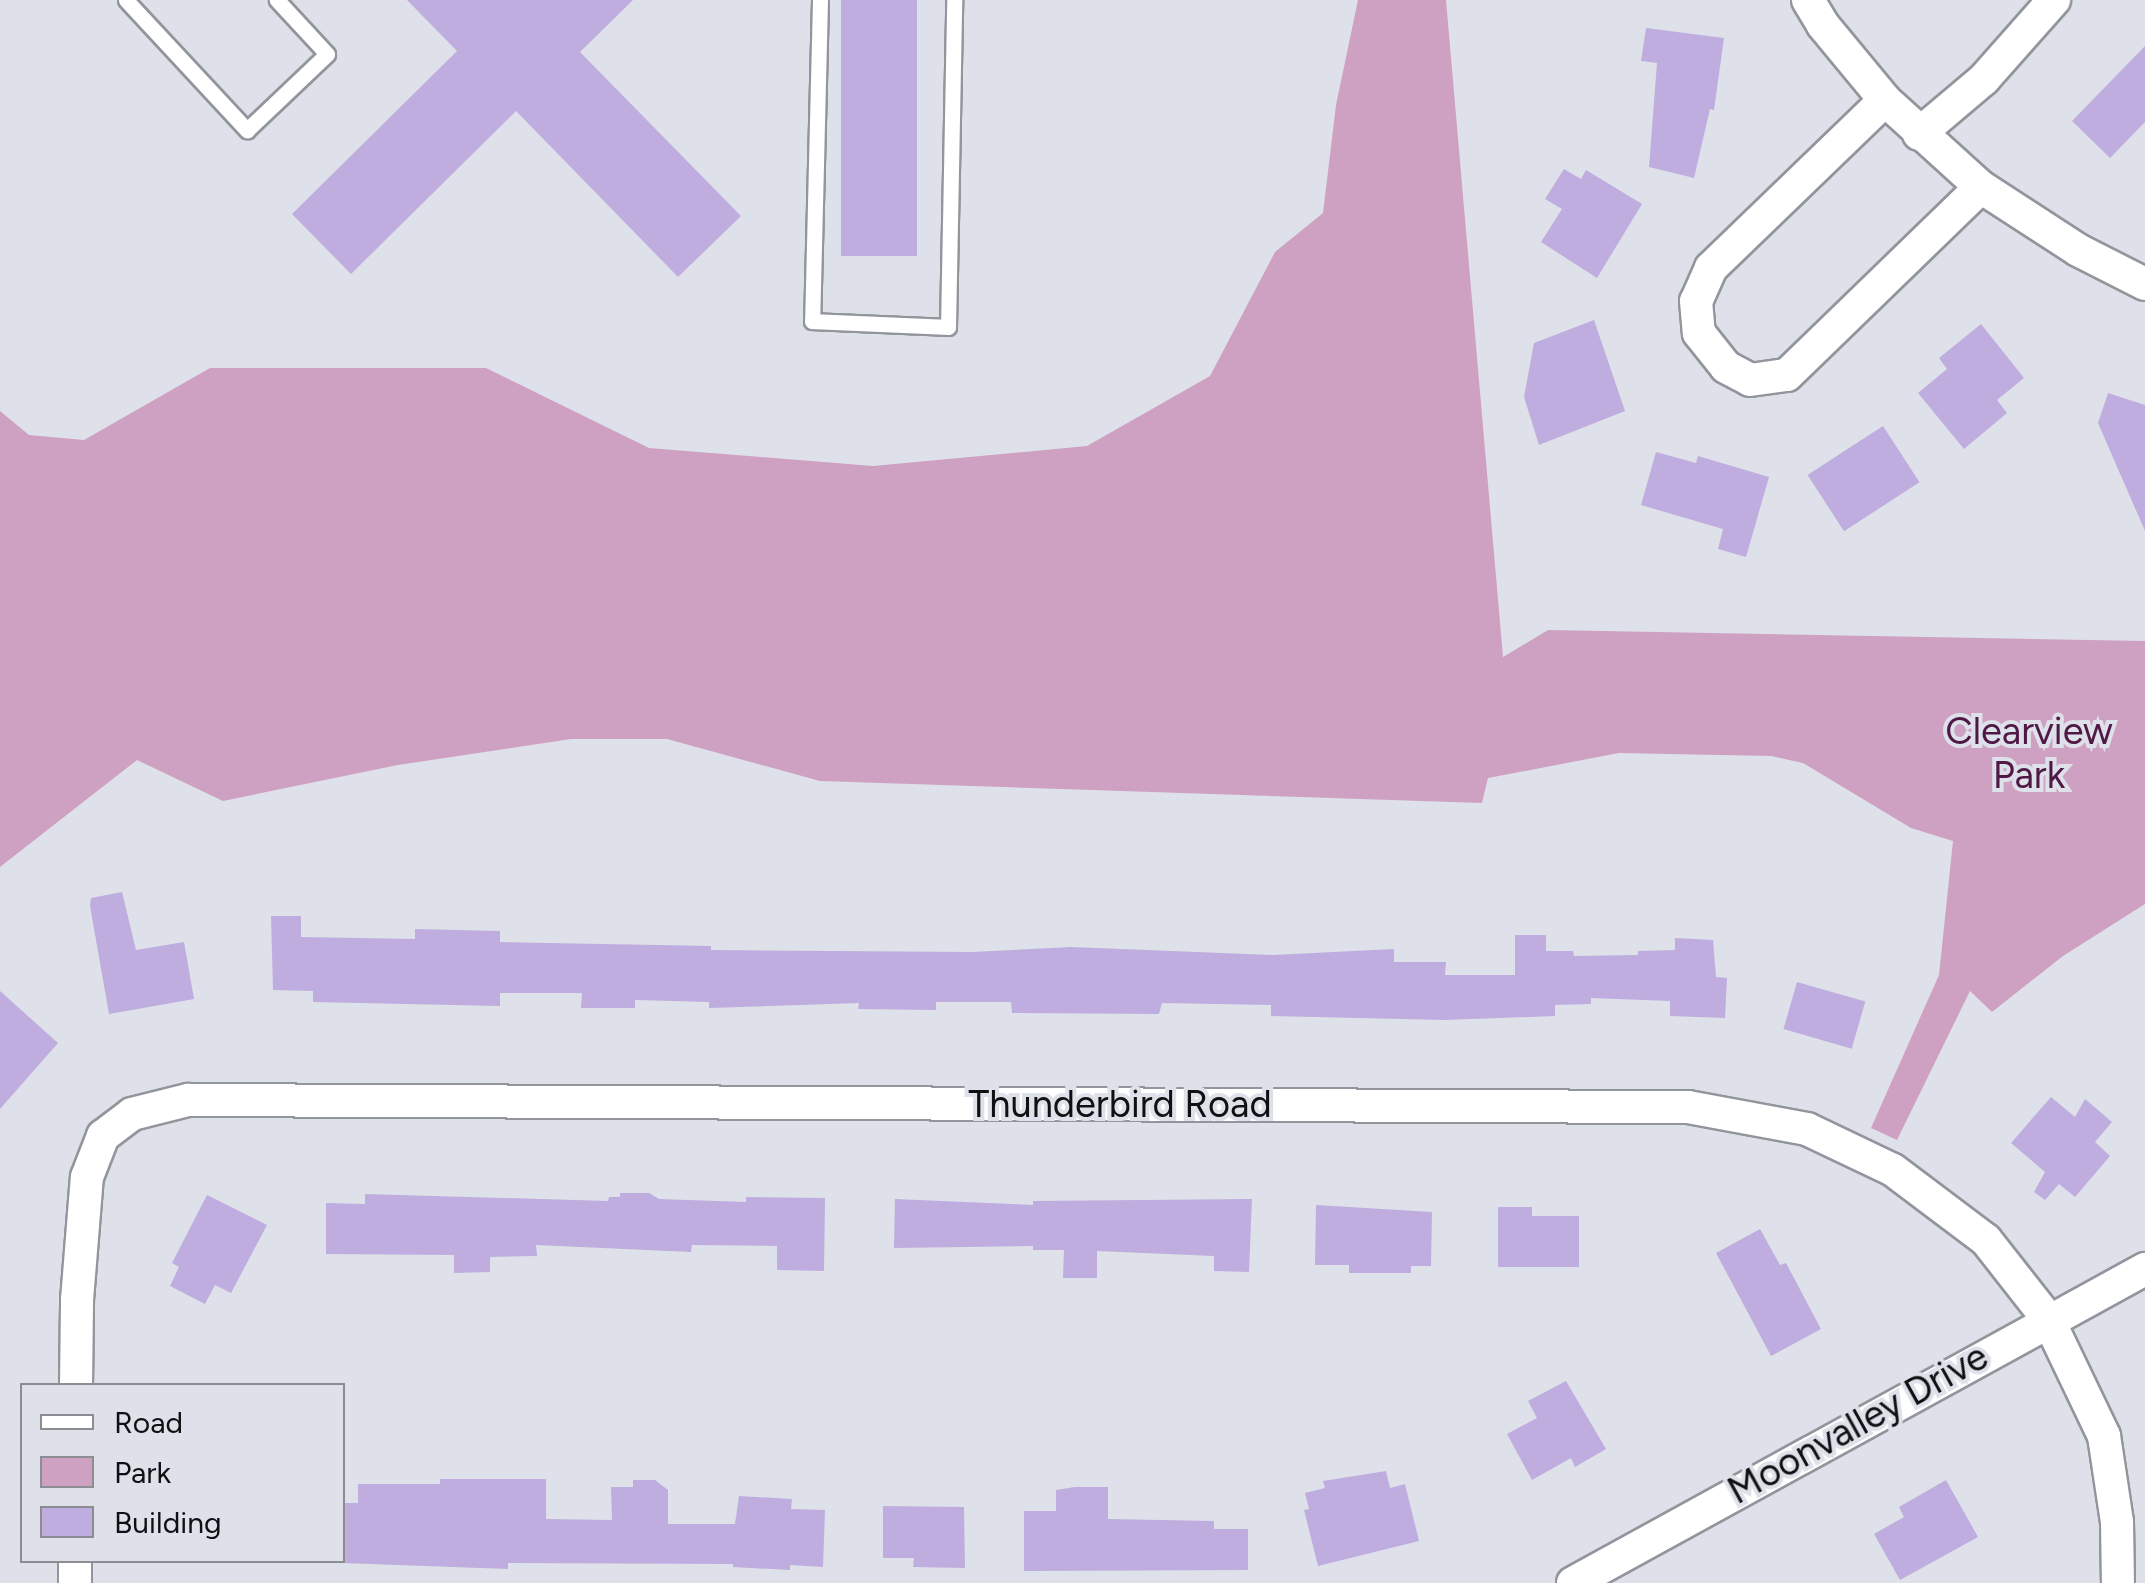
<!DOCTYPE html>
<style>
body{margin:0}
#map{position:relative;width:2145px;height:1583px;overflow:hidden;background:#dee1e9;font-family:Figtree,sans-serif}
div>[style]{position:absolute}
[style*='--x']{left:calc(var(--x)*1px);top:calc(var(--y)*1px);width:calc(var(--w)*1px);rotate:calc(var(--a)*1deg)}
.green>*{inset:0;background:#cea1c3}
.building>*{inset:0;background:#beadde;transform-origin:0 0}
.roads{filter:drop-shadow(2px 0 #92959c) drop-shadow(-2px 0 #92959c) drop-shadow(0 2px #92959c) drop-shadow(0 -2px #92959c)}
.service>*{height:15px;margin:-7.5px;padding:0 7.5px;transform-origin:7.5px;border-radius:7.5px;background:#fff}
.minor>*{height:32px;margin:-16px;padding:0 16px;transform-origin:16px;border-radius:16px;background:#fff}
span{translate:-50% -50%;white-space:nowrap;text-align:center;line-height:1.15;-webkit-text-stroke:8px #dee1e9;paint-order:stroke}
.park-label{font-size:38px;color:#4f1845}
.street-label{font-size:38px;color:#0f1012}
.legend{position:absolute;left:20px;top:1383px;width:325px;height:180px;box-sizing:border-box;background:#dee1e9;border:2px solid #8b8d93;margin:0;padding:12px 18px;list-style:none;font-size:30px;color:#0f1012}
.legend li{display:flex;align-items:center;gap:20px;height:50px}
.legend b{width:50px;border:2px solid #8b8d93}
</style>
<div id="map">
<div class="green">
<i style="clip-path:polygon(1358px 0,1446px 0,1503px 657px,1548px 630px,2145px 641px,2145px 904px,2063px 956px,1992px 1012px,1970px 991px,1897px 1140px,1871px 1128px,1939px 975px,1953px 841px,1911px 828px,1803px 763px,1771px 756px,1619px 753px,1488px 778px,1482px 803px,820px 781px,667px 739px,571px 739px,398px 765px,223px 801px,137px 760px,0 867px,0 411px,29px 435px,84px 440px,210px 368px,486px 368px,649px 448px,873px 466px,1087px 446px,1210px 376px,1275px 252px,1323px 213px,1336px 105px)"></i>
</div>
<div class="building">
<i style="clip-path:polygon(407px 0,633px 0,580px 52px,741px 216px,678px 277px,516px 111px,351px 274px,292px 214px,457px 51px)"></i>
<i style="left:841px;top:0;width:76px;height:256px"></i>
<i style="clip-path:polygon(1646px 28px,1724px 38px,1714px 110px,1710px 109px,1694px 178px,1649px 167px,1657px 63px,1641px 61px)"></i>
<i style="clip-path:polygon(2145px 46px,2145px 122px,2110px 158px,2072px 121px)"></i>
<i style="clip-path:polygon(1564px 169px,1581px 179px,1586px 170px,1642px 204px,1597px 278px,1541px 242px,1562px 209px,1545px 199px)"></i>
<i style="clip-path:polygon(1594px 320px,1625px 411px,1539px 445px,1524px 397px,1534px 343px)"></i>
<i style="clip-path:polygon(1981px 324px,2024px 378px,1997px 400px,2007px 413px,1964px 449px,1918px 393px,1947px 369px,1939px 358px)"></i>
<i style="clip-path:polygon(2108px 393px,2145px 405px,2145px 531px,2098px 423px)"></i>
<i style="left:1883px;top:426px;width:67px;height:90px;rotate:57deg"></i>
<i style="clip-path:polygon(1656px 452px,1696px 463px,1698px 456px,1769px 477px,1746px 557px,1718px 549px,1723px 529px,1641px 505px)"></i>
<i style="clip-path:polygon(122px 892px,136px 950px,184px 942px,194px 999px,109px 1014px,90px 906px,91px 898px)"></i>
<i style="clip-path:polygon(271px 916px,301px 916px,301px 937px,415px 939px,415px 929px,500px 931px,500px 942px,711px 946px,711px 950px,972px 952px,1071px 947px,1273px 955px,1394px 949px,1394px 962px,1446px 962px,1445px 975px,1515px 975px,1515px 935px,1546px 935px,1546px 951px,1573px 951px,1574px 956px,1638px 955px,1638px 951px,1675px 950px,1675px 938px,1713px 940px,1716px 977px,1727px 978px,1725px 1018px,1670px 1016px,1670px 1001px,1591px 998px,1591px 1004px,1555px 1005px,1555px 1016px,1445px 1020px,1271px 1016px,1271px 1005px,1162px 1003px,1159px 1014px,1012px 1013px,1011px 1002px,936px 1002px,936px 1010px,858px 1009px,859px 1003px,709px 1008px,709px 1002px,635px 1000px,635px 1008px,581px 1008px,582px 993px,500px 993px,500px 1006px,313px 1002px,313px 991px,273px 990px)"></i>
<i style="left:1797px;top:982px;width:71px;height:49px;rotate:16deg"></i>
<i style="clip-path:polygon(0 991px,58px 1043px,0 1109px)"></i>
<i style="clip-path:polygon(2051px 1097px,2075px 1117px,2085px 1099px,2112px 1122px,2095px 1142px,2110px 1156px,2075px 1197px,2059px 1184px,2045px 1200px,2034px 1192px,2045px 1172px,2011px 1143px)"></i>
<i style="clip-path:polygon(620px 1193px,649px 1193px,659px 1199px,746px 1202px,746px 1197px,825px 1198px,824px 1271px,777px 1270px,777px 1246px,692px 1245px,691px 1252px,536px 1245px,537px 1256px,490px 1257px,490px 1272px,454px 1273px,454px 1255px,326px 1254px,326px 1203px,365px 1204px,365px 1194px,608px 1201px,609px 1197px,620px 1197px)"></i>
<i style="clip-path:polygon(207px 1195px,267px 1225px,231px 1293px,215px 1285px,205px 1304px,170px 1286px,179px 1267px,172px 1263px)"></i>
<i style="clip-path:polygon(895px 1199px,1033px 1205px,1033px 1201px,1252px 1199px,1249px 1272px,1214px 1271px,1214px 1256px,1097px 1251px,1097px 1278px,1063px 1278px,1064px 1250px,1033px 1250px,1033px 1246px,894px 1248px)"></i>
<i style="clip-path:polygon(1316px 1205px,1432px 1212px,1431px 1266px,1411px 1266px,1411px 1273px,1349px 1273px,1349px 1265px,1315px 1265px)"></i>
<i style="clip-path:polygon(1498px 1207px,1532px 1207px,1532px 1216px,1579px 1216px,1579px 1267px,1498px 1267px)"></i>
<i style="clip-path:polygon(1760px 1229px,1780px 1265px,1786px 1263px,1821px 1329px,1771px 1356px,1716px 1253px)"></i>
<i style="clip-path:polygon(1566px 1381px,1606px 1449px,1575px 1467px,1571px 1458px,1532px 1480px,1507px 1434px,1537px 1418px,1528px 1401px)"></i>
<i style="clip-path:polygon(1386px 1471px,1390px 1488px,1405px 1484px,1419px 1541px,1318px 1566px,1304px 1510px,1309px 1509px,1305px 1493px,1325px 1488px,1323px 1481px)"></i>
<i style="clip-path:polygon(440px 1479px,546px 1479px,546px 1519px,612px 1520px,611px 1487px,633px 1487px,633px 1480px,655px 1480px,668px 1490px,668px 1524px,735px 1524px,739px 1496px,792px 1499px,791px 1509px,825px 1510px,823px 1567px,790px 1565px,790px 1570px,733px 1567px,733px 1564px,508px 1563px,508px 1569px,342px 1563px,342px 1503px,358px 1503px,358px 1484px,440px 1484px)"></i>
<i style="clip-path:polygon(1946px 1480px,1978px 1537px,1900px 1580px,1874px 1534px,1904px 1517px,1899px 1507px)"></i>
<i style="clip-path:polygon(1075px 1487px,1108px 1487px,1108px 1519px,1214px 1521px,1214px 1529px,1248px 1529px,1248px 1570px,1024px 1571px,1024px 1511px,1056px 1511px,1056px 1490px)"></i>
<i style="clip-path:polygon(883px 1506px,964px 1507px,965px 1568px,913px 1567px,914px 1558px,883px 1558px)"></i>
</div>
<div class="roads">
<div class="service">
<i style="--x:126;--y:0;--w:178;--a:47.1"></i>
<i style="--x:247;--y:130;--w:110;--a:-43.5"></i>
<i style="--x:327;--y:54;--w:74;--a:-132.8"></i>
<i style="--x:820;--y:0;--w:321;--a:91.4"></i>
<i style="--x:812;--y:321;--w:136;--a:2.5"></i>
<i style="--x:948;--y:327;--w:327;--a:-88.9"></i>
</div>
<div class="minor">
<i style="--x:1808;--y:0;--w:29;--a:59"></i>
<i style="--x:1823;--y:25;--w:97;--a:50.4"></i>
<i style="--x:1885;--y:100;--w:130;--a:42.2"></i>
<i style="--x:1981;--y:187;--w:116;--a:33"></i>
<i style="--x:2078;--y:250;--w:75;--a:26.9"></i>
<i style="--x:1885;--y:100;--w:242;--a:136"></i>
<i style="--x:1711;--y:268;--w:36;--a:114"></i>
<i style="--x:1696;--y:301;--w:32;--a:85"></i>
<i style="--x:1699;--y:333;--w:43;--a:51.5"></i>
<i style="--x:1726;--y:367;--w:27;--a:28"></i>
<i style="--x:1750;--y:380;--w:37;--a:-8"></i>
<i style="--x:1787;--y:375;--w:270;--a:-44.1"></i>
<i style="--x:1919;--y:134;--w:85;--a:-40.2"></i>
<i style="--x:1984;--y:79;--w:106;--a:-48.5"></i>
<i style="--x:76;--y:1386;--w:86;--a:-89.3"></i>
<i style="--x:77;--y:1300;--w:123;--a:-85.4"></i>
<i style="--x:87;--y:1177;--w:44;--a:-68.7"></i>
<i style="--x:103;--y:1136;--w:36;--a:-37"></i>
<i style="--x:132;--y:1114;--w:58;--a:-14"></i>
<i style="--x:188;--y:1100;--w:1500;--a:0.27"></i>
<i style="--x:1688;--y:1107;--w:121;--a:10.5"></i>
<i style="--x:1807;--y:1129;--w:95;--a:25.5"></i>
<i style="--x:1893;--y:1170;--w:116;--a:37"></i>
<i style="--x:1986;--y:1240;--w:100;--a:51.9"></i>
<i style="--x:2048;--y:1319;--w:130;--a:64.4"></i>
<i style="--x:2104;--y:1436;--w:87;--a:81.4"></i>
<i style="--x:2117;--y:1522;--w:61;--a:89.1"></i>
<i style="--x:75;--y:1583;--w:23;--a:-90"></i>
<i style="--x:1573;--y:1583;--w:653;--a:-28.76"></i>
</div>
</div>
<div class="park-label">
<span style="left:2029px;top:754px">Clearview<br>Park</span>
</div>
<div class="street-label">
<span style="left:1120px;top:1105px">Thunderbird Road</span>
<span style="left:1858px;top:1424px;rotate:-29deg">Moonvalley Drive</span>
</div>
<ul class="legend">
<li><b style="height:12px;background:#fff"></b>Road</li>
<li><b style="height:28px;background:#cea1c3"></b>Park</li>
<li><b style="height:28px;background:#beadde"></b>Building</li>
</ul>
</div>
